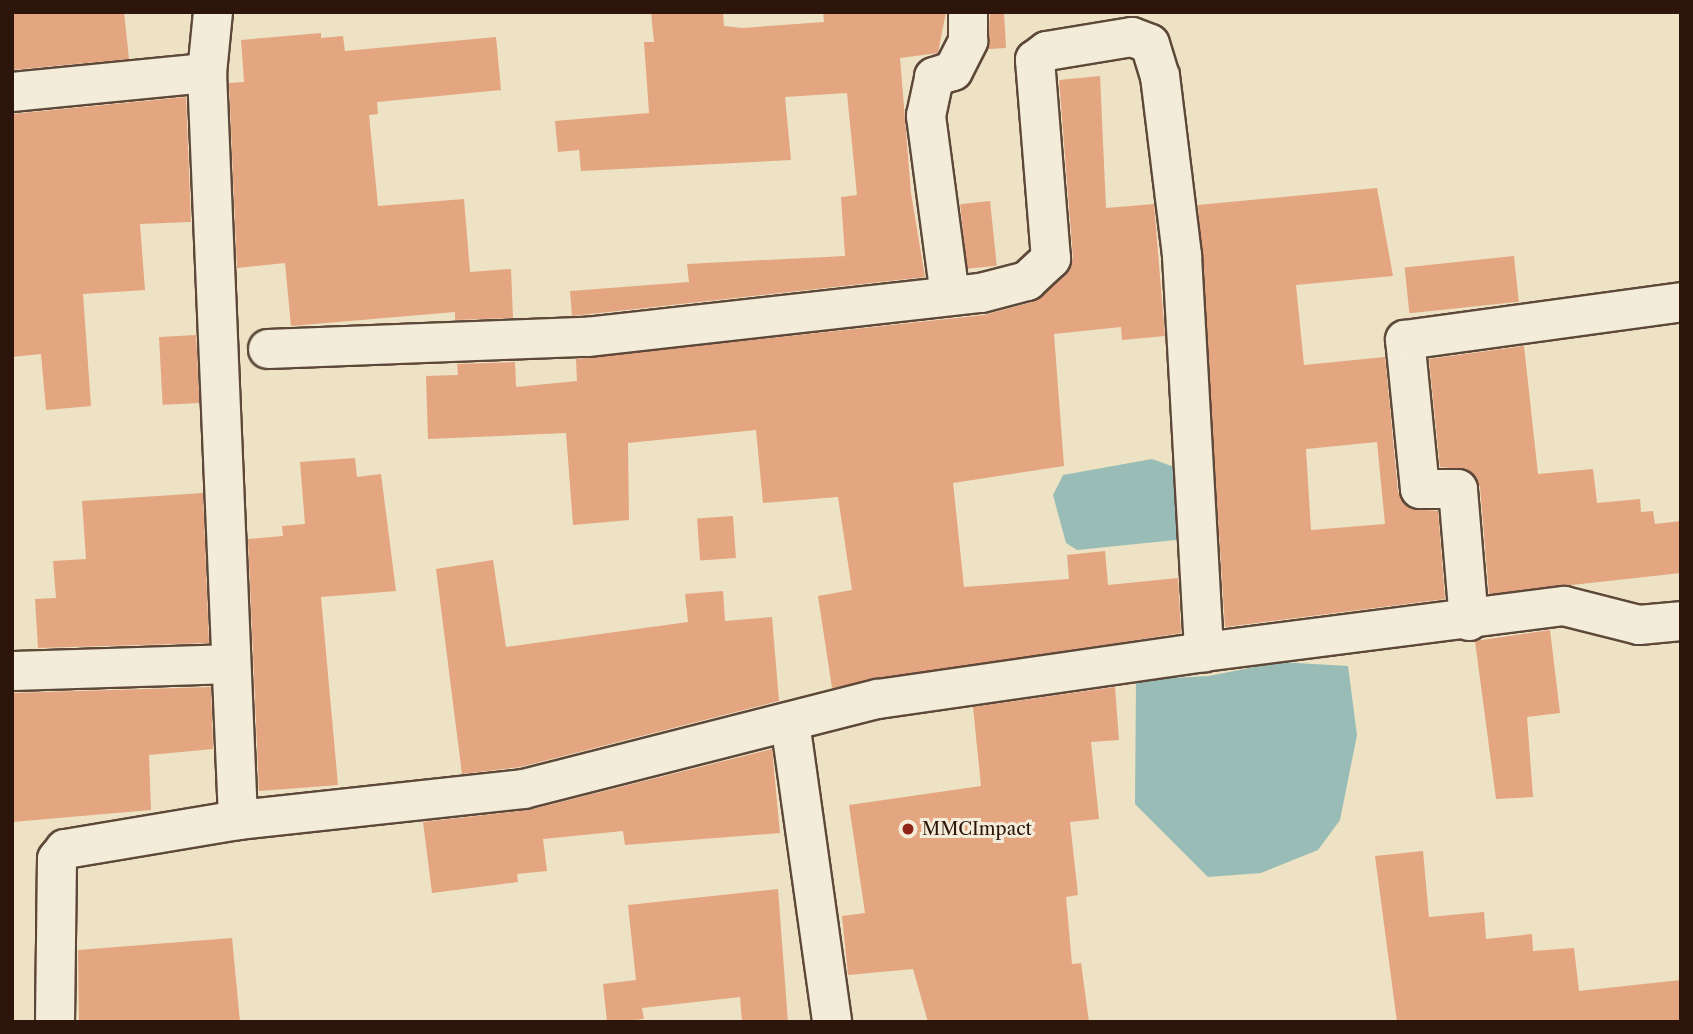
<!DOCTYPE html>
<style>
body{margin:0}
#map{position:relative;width:1693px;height:1034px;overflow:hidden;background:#ede2c3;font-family:"Libre Caslon Text",serif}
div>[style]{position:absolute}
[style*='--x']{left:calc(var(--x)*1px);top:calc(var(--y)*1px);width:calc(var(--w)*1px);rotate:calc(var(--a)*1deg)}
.water>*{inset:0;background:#99bdb6}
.building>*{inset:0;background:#e4a581;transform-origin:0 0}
.roads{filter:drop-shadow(2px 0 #5d4839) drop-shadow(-2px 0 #5d4839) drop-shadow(0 2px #5d4839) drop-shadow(0 -2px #5d4839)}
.minor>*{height:38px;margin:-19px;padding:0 19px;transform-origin:19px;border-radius:19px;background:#f3ecd8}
.dots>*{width:19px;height:19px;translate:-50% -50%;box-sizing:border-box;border:4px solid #f3ecd8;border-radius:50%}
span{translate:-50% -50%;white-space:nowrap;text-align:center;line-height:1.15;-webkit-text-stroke:6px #f3ecd8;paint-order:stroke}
.poi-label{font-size:18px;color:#2d150b}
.left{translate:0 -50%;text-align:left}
.frame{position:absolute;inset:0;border:14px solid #2d150b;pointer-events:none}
</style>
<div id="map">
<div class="water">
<i style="clip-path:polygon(1152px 459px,1180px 469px,1186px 539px,1077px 550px,1066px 543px,1053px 495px,1063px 475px)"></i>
<i style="clip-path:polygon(1279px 662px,1348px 666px,1357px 735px,1340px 820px,1318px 850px,1261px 873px,1208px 877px,1135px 804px,1136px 680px,1209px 676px)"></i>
</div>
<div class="building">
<i style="clip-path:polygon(12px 12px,124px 12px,129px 59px,12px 70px)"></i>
<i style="clip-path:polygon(651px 12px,723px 12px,724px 26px,742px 28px,824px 22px,823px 12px,946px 12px,938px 53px,900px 58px,911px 193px,925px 277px,572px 316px,570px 291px,689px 282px,687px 264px,845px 256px,841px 197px,857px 195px,847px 93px,785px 97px,791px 160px,581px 171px,579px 150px,558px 152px,555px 121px,649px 113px,644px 42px,654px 42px)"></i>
<i style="clip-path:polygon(990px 12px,1004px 12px,1006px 48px,988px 49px)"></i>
<i style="clip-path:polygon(321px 33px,321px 38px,343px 36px,345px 51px,496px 37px,501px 90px,377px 102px,378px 114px,369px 115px,378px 206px,464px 199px,470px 272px,511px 269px,513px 318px,455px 320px,455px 312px,291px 326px,285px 263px,237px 268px,229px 83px,244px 82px,241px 40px)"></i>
<i style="clip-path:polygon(1100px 76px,1106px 208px,1154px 204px,1165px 336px,1122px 340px,1121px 327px,1054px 334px,1064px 466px,953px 483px,964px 587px,1069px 579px,1067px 555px,1105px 551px,1108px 585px,1178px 578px,1181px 633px,832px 688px,818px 596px,852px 590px,838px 497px,763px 503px,756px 430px,628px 443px,629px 520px,573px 525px,566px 433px,428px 439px,426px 376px,458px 375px,457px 364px,515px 362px,516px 387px,577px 381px,576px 359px,984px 315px,1033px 302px,1066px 275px,1073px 258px,1059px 80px)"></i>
<i style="clip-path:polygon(186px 97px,191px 222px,140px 224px,145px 290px,83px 294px,91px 406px,46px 410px,41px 354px,12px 357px,12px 114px)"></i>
<i style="clip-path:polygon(evenodd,1377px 188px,1393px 276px,1296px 285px,1304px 365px,1385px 357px,1398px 492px,1410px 509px,1438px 511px,1445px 599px,1225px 627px,1198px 205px,1377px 188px,1377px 442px,1385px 524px,1311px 530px,1306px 449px,1377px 442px)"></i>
<i style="left:990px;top:201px;width:65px;height:30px;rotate:84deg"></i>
<i style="left:1514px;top:256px;width:46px;height:110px;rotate:84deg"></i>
<i style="left:196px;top:335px;width:68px;height:37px;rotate:87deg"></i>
<i style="clip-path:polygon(1524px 346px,1538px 474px,1593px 469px,1597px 503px,1640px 499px,1641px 512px,1653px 511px,1655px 524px,1681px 521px,1681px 573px,1489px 594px,1480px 487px,1468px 470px,1440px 467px,1429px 359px)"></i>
<i style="clip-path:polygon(355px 458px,357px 477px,381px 474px,396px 591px,321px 597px,338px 785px,259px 791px,248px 539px,283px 536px,282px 526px,305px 524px,300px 462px)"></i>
<i style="clip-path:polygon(203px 493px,209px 643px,38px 648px,35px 599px,56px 598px,53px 561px,86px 559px,82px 501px)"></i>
<i style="left:733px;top:516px;width:42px;height:36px;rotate:86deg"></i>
<i style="clip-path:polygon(493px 560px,506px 647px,688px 622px,685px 594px,723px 591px,725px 621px,772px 617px,779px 701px,520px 767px,462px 774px,436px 569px)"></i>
<i style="clip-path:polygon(1550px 630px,1560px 713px,1527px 717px,1533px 797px,1496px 799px,1475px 641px)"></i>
<i style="clip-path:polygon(211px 687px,213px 749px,149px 755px,151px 810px,12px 822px,12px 693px)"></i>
<i style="clip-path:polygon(1115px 687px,1119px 740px,1091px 742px,1099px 819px,1070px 822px,1078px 895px,1066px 897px,1072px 964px,1081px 963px,1089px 1022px,928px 1022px,913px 969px,848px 975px,842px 916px,865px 913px,849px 805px,981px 786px,973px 707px)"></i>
<i style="clip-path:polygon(772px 749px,780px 833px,625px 845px,623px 831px,543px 839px,547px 871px,517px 874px,518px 882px,432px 893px,423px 822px,529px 810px)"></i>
<i style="clip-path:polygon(1423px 851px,1429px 917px,1484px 912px,1486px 939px,1532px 934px,1533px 951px,1574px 948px,1579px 991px,1681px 980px,1681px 1022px,1397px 1022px,1375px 856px)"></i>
<i style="clip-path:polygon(778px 889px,788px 1022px,742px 1022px,740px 997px,642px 1008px,644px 1019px,607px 1022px,603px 984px,636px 980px,628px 905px)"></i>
<i style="clip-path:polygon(232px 938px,240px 1022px,79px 1022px,78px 950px)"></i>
</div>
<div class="roads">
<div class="minor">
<i style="--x:213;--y:12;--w:61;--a:95.6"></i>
<i style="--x:207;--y:73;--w:748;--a:87.62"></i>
<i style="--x:12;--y:92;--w:196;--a:-5.6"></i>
<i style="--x:950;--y:296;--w:182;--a:-97.6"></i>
<i style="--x:926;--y:116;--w:40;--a:-78"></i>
<i style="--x:934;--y:77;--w:20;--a:-18"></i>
<i style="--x:953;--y:71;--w:34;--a:-63"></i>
<i style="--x:968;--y:41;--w:29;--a:-90"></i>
<i style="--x:268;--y:349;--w:319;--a:-2.2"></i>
<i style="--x:587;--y:337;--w:396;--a:-6.4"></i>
<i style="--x:981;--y:293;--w:48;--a:-14.6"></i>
<i style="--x:1027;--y:281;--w:33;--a:-43"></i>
<i style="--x:1051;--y:259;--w:200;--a:-94.6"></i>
<i style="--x:1035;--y:60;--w:15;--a:-37"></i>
<i style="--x:1047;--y:51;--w:86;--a:-9.4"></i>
<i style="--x:1132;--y:37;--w:19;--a:21"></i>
<i style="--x:1150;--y:44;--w:34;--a:73"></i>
<i style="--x:1160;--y:76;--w:181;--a:83"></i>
<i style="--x:1182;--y:256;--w:397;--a:86.8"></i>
<i style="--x:1469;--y:621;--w:132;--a:-94.8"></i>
<i style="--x:1458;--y:489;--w:38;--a:180"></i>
<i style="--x:1420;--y:489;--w:150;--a:-95.7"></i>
<i style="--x:1405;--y:340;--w:279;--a:-7.8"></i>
<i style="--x:12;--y:671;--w:218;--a:-1.8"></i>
<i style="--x:790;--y:722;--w:303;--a:82"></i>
<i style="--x:55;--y:1022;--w:163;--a:-89.3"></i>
<i style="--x:57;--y:859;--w:13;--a:-51"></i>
<i style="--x:65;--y:849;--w:175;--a:-9.5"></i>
<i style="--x:238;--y:820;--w:288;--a:-6.2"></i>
<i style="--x:524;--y:789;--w:365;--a:-14.3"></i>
<i style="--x:878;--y:699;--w:329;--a:-8.2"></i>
<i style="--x:1204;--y:652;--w:363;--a:-7.3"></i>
<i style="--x:1564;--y:606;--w:77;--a:14.2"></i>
<i style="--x:1639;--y:625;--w:42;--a:-5.4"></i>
</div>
</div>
<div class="dots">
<i style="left:908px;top:829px;background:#8f2418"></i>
</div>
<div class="poi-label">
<span class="left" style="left:922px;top:829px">MMCImpact</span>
</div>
<div class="frame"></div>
</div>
